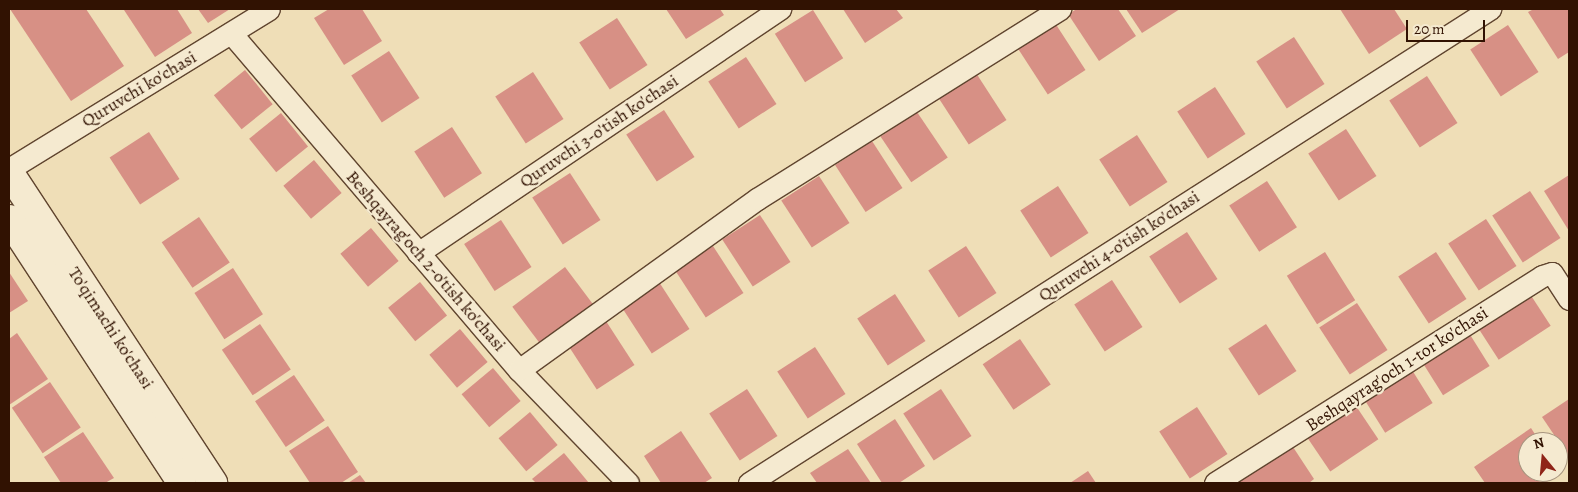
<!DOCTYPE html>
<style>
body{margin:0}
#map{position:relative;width:1578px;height:492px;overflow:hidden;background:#efdeb7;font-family:Alegreya,serif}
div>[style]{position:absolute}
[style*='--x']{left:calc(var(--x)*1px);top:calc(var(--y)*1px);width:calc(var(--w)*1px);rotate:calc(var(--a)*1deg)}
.building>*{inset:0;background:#d79085;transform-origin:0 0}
.roads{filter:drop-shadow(1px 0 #60452f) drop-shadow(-1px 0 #60452f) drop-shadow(0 1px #60452f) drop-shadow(0 -1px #60452f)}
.minor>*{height:21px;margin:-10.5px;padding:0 10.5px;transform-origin:10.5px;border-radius:10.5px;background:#f5ead0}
.secondary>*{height:28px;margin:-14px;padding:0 14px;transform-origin:14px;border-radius:14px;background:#f5ead0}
span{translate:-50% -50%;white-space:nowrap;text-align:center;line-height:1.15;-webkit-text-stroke:4.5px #f5ead0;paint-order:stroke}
.street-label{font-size:18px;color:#311202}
.frame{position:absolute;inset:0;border:10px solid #311202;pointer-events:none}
.north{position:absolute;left:1518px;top:432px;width:50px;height:50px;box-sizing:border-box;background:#f5ead0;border:1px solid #a7947e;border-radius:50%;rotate:343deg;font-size:14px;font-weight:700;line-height:20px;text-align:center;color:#311202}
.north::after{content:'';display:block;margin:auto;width:18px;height:22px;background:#8f2418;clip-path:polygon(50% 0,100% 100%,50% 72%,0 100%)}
.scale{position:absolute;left:1406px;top:20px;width:79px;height:22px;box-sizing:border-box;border:2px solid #311202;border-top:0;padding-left:6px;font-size:15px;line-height:18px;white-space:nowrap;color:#311202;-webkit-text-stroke:4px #f5ead0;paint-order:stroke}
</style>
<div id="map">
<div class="building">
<i style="clip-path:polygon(10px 9px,86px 9px,124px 66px,71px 101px)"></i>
<i style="clip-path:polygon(126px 9px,177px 9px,192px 33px,155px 57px,124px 10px)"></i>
<i style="clip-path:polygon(198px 9px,230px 9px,208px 23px)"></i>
<i style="clip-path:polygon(329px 9px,362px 9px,382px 41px,344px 65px,314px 18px)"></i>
<i style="clip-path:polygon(666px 9px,720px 9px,724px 15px,686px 39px)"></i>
<i style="clip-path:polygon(843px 9px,896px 9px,903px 18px,865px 43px)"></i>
<i style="clip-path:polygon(1077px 9px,1118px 9px,1136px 36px,1099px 61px,1068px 14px)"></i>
<i style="clip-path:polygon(1126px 9px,1180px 9px,1142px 33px)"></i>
<i style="clip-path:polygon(1340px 9px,1394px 9px,1407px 29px,1369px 54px)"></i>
<i style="clip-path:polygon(1534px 9px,1569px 9px,1569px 52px,1558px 59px,1528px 12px)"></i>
<i style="left:813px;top:10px;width:57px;height:45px;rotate:58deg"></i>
<i style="left:617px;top:18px;width:56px;height:45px;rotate:57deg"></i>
<i style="left:1055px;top:23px;width:56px;height:45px;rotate:57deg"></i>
<i style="left:1508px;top:25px;width:56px;height:45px;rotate:57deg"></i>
<i style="left:1294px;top:37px;width:56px;height:45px;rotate:57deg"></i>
<i style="left:389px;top:51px;width:56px;height:45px;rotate:57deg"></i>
<i style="left:746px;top:57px;width:56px;height:45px;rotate:57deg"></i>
<i style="left:245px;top:70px;width:44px;height:40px;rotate:51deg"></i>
<i style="left:533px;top:72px;width:56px;height:45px;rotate:57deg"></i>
<i style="left:976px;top:73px;width:56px;height:45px;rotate:57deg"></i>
<i style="left:1427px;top:76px;width:56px;height:45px;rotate:57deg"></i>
<i style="left:1215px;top:87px;width:56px;height:45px;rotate:57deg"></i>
<i style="left:664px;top:110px;width:56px;height:45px;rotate:57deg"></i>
<i style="left:917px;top:112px;width:55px;height:44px;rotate:56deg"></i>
<i style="left:281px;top:113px;width:43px;height:41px;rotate:51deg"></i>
<i style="left:452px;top:127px;width:55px;height:45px;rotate:57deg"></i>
<i style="left:1346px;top:129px;width:56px;height:45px;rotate:57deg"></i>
<i style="left:149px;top:132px;width:56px;height:47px;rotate:57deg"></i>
<i style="left:1137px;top:135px;width:56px;height:45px;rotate:57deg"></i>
<i style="left:872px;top:141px;width:56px;height:44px;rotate:57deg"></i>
<i style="left:314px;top:160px;width:43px;height:40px;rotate:50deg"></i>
<i style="left:570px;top:173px;width:56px;height:45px;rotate:57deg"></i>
<i style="clip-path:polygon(1569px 175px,1569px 231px,1544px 191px)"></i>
<i style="left:819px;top:176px;width:56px;height:45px;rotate:57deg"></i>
<i style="left:1267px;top:181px;width:55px;height:45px;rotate:57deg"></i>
<i style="left:1058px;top:186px;width:56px;height:45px;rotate:57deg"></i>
<i style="left:1530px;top:191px;width:56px;height:45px;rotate:57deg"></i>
<i style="left:760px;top:215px;width:56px;height:45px;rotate:57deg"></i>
<i style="left:199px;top:217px;width:55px;height:45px;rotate:56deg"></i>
<i style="left:1486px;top:219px;width:56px;height:45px;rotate:57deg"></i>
<i style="left:501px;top:220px;width:56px;height:44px;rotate:57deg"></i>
<i style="left:371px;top:228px;width:43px;height:40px;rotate:50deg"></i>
<i style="left:1187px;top:232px;width:56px;height:45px;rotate:57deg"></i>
<i style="left:713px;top:246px;width:56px;height:45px;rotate:57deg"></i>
<i style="left:966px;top:246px;width:56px;height:45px;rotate:57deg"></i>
<i style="left:1325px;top:252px;width:57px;height:45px;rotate:58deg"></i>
<i style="left:1436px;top:252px;width:56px;height:45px;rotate:57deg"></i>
<i style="left:565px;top:267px;width:50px;height:66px;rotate:53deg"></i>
<i style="left:233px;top:268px;width:55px;height:46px;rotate:57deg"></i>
<i style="clip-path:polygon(9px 272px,28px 301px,9px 313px)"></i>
<i style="left:1112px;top:280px;width:56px;height:45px;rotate:57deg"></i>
<i style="left:420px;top:282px;width:43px;height:41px;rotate:51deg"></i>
<i style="left:659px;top:282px;width:56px;height:45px;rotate:57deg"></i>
<i style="left:895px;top:294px;width:56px;height:45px;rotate:57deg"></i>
<i style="left:1530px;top:294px;width:38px;height:62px;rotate:57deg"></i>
<i style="left:1357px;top:303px;width:56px;height:45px;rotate:57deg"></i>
<i style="left:604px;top:318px;width:56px;height:45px;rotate:57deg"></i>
<i style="left:260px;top:324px;width:55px;height:46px;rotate:56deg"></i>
<i style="left:1266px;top:324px;width:56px;height:45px;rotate:57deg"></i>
<i style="left:460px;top:329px;width:43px;height:40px;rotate:50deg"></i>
<i style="clip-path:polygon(17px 333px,48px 379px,9px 405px,9px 339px)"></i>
<i style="left:1469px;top:333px;width:39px;height:55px;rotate:58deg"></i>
<i style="left:1020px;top:339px;width:55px;height:45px;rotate:56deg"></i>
<i style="left:815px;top:347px;width:56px;height:45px;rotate:57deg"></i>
<i style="left:493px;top:368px;width:43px;height:41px;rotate:50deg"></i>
<i style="left:1412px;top:370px;width:39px;height:56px;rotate:58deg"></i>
<i style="left:294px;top:375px;width:55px;height:47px;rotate:56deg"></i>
<i style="left:50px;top:382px;width:55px;height:46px;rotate:56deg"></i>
<i style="left:747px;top:389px;width:56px;height:45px;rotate:57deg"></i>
<i style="left:941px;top:389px;width:56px;height:45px;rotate:57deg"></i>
<i style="clip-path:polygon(1569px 399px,1569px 457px,1542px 417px)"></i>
<i style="left:1356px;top:406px;width:40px;height:58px;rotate:56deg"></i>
<i style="left:1197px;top:407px;width:56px;height:45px;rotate:57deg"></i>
<i style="left:530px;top:412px;width:43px;height:41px;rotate:50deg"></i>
<i style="clip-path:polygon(895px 419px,925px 466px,899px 483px,882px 483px,857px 444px)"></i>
<i style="clip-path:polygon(328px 426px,358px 472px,341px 483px,310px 483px,289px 451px)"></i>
<i style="clip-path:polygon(1531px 428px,1540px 442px,1528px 442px,1528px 472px,1558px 472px,1558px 468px,1561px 473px,1545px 483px,1485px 483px,1474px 467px)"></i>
<i style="clip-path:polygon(681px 431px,712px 478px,704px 483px,661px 483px,644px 456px)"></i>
<i style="clip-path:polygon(83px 432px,114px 478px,105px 483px,61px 483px,44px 457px)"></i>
<i style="clip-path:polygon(1293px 447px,1314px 479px,1309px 483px,1241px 483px,1240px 481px)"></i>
<i style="clip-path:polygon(848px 449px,871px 483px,817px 483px,810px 473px)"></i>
<i style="clip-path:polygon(564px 453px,589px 483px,536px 483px,532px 479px)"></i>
<i style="clip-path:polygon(1088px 471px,1096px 483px,1070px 483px)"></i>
<i style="clip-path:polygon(360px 475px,366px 483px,348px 483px)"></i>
</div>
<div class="roads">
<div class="minor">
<i style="--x:231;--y:33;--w:443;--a:49.5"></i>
<i style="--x:519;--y:370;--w:157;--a:46"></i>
<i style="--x:9;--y:169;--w:305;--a:-31.6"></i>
<i style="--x:418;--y:253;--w:437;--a:-34"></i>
<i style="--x:519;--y:370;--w:293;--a:-35.7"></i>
<i style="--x:757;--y:199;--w:358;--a:-32.1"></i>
<i style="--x:749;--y:483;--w:880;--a:-32.61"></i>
<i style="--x:1215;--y:483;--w:387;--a:-32.3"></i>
<i style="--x:1542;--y:276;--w:10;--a:-17"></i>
<i style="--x:1552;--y:273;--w:31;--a:57"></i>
</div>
<div class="secondary">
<i style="--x:9;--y:172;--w:372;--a:56.7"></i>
<i style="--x:9;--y:219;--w:316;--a:56.8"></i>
</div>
</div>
<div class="street-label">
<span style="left:139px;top:89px;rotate:-31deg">Quruvchi ko'chasi</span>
<span style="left:599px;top:131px;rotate:-34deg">Quruvchi 3-o'tish ko'chasi</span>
<span style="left:1119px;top:246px;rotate:-33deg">Quruvchi 4-o'tish ko'chasi</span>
<span style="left:426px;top:261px;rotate:49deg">Beshqayrag'och 2-o'tish ko'chasi</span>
<span style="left:111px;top:328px;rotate:57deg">To'qimachi ko'chasi</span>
<span style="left:1397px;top:369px;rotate:-33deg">Beshqayrag'och 1-tor ko'chasi</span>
</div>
<div class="frame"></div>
<div class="north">N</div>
<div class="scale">20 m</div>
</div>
